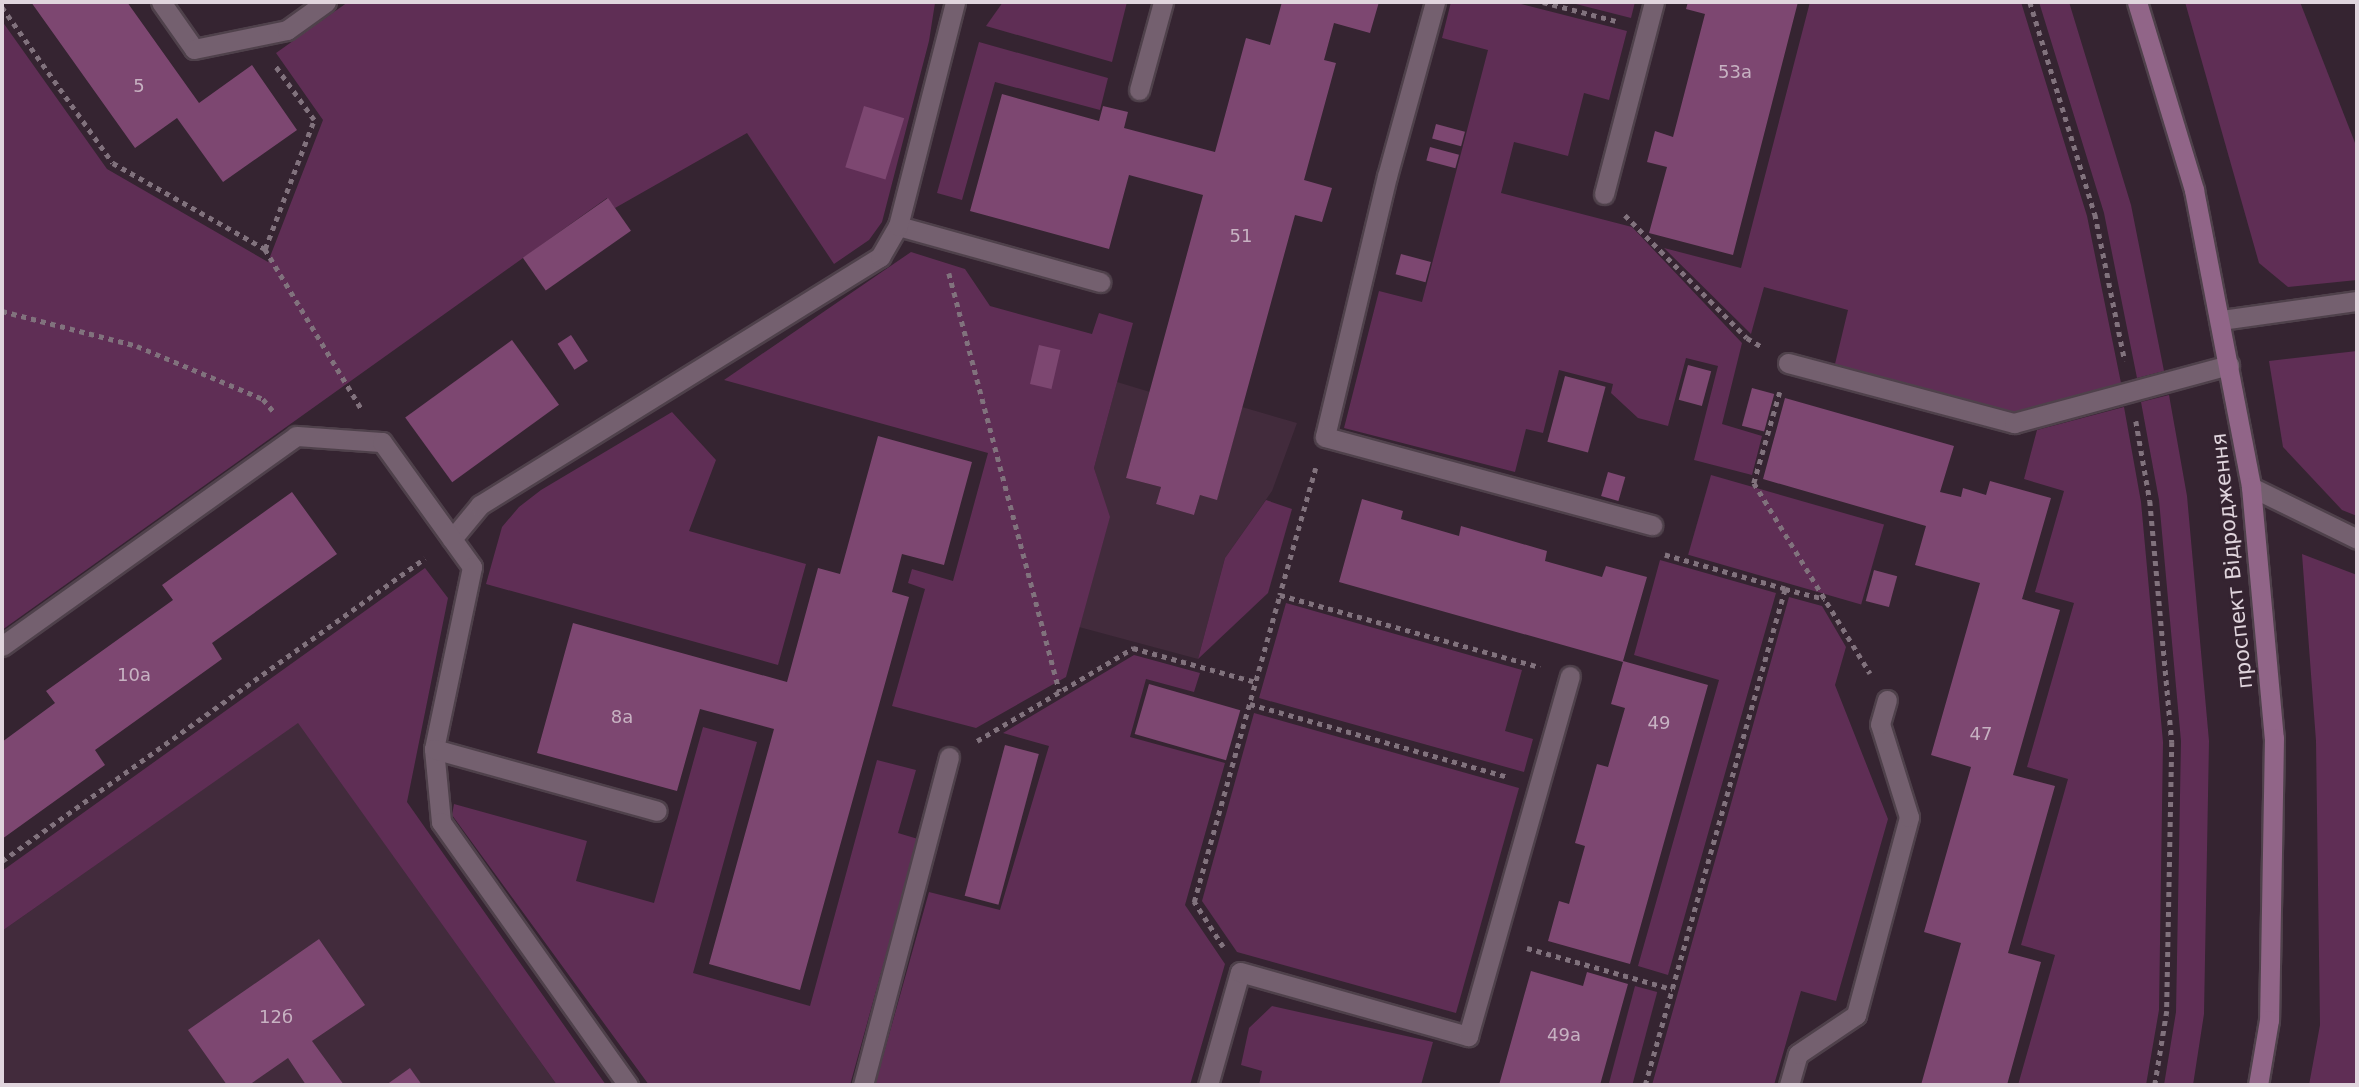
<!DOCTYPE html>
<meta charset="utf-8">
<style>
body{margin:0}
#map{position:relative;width:2359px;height:1087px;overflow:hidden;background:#352431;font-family:"DejaVu Sans",sans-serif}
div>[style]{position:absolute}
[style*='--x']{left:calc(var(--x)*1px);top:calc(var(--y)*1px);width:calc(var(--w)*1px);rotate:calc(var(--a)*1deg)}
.built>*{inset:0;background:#422b3c}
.green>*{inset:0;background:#5f2e55;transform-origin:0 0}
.building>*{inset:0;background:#7d4771;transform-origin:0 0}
.path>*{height:4.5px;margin-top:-2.25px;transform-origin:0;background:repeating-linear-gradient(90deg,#81727d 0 5px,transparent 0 10px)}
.roads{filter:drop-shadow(2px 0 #4f414b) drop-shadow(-2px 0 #4f414b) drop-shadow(0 2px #4f414b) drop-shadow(0 -2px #4f414b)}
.service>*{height:19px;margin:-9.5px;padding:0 9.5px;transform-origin:9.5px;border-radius:9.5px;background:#74606f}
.secondary>*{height:19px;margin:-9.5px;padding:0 9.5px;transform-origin:9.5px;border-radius:9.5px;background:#916588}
span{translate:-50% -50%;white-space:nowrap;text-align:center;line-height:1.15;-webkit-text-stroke:5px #352431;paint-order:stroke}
.number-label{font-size:18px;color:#c7b2c2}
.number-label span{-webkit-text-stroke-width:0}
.street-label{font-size:21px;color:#e0d5dd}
.frame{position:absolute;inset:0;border:4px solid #e0d5dd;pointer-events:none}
</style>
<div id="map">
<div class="built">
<i style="clip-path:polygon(1117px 382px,1150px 392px,1126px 478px,1161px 487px,1156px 504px,1194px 515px,1200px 495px,1217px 499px,1242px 407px,1297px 423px,1272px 491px,1225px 558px,1198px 659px,1079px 627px,1109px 518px,1094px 468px)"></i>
<i style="clip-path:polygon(298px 722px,557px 1085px,2px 1085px,2px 931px)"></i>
</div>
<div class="green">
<i style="clip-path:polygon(348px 2px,935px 3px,929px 41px,882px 222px,869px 240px,834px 264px,747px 133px,615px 208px,607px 198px,2px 630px,2px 21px,107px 169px,268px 262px,323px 120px,276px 53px)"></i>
<i style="clip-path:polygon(1003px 2px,1127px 2px,1112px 62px,986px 26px)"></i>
<i style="clip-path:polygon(1451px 2px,1513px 2px,1627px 31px,1609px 100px,1584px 93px,1568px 156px,1514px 142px,1501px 193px,1632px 227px,1742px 343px,1722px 424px,1762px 436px,1752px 475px,1694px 460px,1718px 366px,1686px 358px,1668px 426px,1638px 418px,1611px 393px,1613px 384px,1559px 370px,1543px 433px,1526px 429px,1515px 472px,1344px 428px,1379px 291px,1422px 302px,1488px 50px,1442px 38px)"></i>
<i style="clip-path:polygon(1568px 2px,1635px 2px,1631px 18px)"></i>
<i style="clip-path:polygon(1810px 2px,2021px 2px,2087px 216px,2121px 383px,2014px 412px,1835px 364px,1848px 310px,1764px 287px,1751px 334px,1664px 248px,1741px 268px)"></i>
<i style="clip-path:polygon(2039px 2px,2069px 2px,2131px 205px,2164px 371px,2137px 378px,2104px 213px)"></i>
<i style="clip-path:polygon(2185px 2px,2300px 2px,2357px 148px,2357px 280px,2288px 287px,2259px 263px)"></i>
<i style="clip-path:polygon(979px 42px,1108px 78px,1100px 110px,995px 82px,962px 200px,937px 193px)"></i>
<i style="clip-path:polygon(911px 252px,965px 269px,990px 306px,1092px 334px,1099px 313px,1133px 323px,1094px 468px,1110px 517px,1066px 677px,976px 728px,892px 706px,925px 589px,908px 583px,912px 569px,953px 581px,988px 453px,724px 380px)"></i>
<i style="clip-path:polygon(2357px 351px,2357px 516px,2342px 510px,2283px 447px,2269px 361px)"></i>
<i style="clip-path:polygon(2169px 395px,2187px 496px,2209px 741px,2204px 1014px,2193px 1085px,2164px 1085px,2176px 1012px,2181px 741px,2159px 500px,2141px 402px)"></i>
<i style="clip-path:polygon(2124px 407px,2141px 502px,2163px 742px,2159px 1010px,2146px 1085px,2018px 1085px,2055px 955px,2021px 945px,2068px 779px,2027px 767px,2074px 603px,2035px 592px,2064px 491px,2024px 479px,2037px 430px)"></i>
<i style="clip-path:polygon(672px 412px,716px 460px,689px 531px,806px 564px,778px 665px,486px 584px,502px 527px,519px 507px,541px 490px)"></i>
<i style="left:1711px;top:475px;width:180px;height:83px;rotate:16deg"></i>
<i style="clip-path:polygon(1266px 500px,1292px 509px,1268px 593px,1198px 659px,1225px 558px)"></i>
<i style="clip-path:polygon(2302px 554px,2357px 575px,2357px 1083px,2353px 1085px,2309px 1085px,2320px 1025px,2316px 741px)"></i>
<i style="clip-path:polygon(1660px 560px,1776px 593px,1668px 975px,1638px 966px,1719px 680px,1634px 655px)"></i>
<i style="clip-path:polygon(425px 568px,448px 598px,407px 802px,606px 1085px,557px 1085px,298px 723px,2px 931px,2px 871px)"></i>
<i style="clip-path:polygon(1789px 597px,1822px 606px,1846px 647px,1835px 685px,1888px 819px,1836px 1001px,1801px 991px,1774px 1085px,1652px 1085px)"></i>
<i style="clip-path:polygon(1286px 603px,1522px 670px,1505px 731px,1533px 739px,1524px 772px,1259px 698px)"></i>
<i style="clip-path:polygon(1134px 655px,1200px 673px,1194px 692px,1146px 679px,1130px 737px,1225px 763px,1185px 905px,1225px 964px,1190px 1085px,875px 1085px,929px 892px,1000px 910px,1049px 746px,1003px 733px)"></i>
<i style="clip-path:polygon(1254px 713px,1519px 788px,1456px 1013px,1237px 952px,1202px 901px)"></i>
<i style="clip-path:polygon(703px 727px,757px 742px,693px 973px,810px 1006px,877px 760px,916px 770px,898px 833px,918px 839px,850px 1085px,649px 1085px,452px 815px,454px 804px,587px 841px,576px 881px,654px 903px)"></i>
<i style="left:1635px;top:986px;width:23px;height:103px;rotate:15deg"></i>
<i style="clip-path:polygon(1272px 1006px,1433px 1042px,1421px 1085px,1259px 1085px,1262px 1071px,1241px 1065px,1249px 1028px)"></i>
</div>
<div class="building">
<i style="clip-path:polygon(31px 2px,127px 2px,199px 103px,252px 65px,297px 130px,223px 182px,177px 118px,135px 148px)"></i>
<i style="clip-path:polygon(1282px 2px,1379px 2px,1370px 33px,1334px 23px,1324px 60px,1336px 63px,1304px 180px,1332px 188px,1322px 222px,1295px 215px,1217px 500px,1200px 495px,1194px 515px,1156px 504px,1161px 487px,1126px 478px,1203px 195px,1129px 175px,1109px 249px,970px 211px,1002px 94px,1099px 121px,1103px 106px,1128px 112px,1124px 128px,1215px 152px,1246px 38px,1270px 45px)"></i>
<i style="clip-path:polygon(1688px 2px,1798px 2px,1733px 255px,1649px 233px,1667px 167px,1647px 162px,1655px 131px,1673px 137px,1705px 14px,1686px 9px)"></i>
<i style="left:864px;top:106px;width:42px;height:64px;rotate:17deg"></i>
<i style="left:1436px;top:124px;width:30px;height:15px;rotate:15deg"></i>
<i style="left:1430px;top:147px;width:30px;height:14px;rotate:15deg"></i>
<i style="left:608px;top:198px;width:40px;height:104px;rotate:55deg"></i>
<i style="left:1401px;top:254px;width:31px;height:21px;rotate:15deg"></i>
<i style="left:571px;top:335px;width:31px;height:16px;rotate:57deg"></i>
<i style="left:512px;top:340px;width:80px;height:132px;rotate:54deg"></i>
<i style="left:1039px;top:345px;width:22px;height:40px;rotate:13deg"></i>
<i style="left:1688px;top:365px;width:24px;height:36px;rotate:15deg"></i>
<i style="left:1565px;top:376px;width:42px;height:68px;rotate:15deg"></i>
<i style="left:1752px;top:388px;width:23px;height:39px;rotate:15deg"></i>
<i style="clip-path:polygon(1785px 398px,1954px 446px,1940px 492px,1961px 497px,1963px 488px,1986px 495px,1990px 481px,2051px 498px,2022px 599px,2060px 610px,2013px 775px,2055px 786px,2008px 953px,2041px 962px,2007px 1085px,1921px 1085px,1961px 943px,1924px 932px,1971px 767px,1931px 755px,1980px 583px,1915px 565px,1926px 526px,1763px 479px)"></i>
<i style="clip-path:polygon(878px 436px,972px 462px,944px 565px,902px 554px,892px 592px,909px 597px,800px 990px,709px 964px,774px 729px,700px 709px,677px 791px,537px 753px,573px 623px,787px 682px,818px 568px,840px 574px)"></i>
<i style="left:1608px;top:472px;width:18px;height:25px;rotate:16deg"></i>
<i style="clip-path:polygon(292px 492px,337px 554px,212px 643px,222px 659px,95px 750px,105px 765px,2px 839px,2px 742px,55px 703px,46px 691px,173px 600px,162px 585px)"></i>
<i style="clip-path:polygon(1362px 499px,1403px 511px,1401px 519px,1459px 536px,1461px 526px,1547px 551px,1545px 561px,1602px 577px,1606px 566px,1647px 577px,1623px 661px,1708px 685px,1630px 964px,1548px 941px,1559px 901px,1569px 904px,1585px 846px,1575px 843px,1597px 764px,1608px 767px,1625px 708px,1611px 704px,1623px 662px,1339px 582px)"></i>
<i style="left:1874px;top:570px;width:24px;height:32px;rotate:15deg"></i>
<i style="left:1149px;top:684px;width:95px;height:52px;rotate:16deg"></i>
<i style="left:1005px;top:745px;width:35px;height:156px;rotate:15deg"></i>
<i style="clip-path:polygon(319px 939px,365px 1005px,312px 1041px,344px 1085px,306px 1085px,288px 1058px,249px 1085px,227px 1085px,188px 1030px)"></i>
<i style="clip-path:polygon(1531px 971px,1583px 986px,1587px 972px,1628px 984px,1600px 1085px,1499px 1085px)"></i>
<i style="clip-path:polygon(410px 1068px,422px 1085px,386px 1085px)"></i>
</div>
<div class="path">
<i style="--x:1543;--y:2;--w:75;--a:14.6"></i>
<i style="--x:2030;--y:2;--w:222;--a:73"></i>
<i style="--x:2095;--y:214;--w:150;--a:78.5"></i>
<i style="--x:2;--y:7;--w:191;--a:54.6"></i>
<i style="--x:113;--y:163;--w:175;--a:29.5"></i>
<i style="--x:265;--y:249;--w:138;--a:-69.2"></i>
<i style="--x:314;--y:120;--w:67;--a:-125.8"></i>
<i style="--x:1625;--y:215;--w:173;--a:45.2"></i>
<i style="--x:1747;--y:338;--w:17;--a:31"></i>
<i style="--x:265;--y:249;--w:186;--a:58.9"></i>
<i style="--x:949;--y:273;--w:433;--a:75.2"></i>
<i style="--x:2;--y:311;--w:139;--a:14.5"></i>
<i style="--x:137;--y:346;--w:137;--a:22.8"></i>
<i style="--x:263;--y:399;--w:17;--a:50"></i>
<i style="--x:1780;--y:392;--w:95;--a:105.9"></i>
<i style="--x:1754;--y:483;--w:223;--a:58.6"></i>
<i style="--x:2136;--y:421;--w:81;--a:80.1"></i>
<i style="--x:2150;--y:501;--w:242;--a:84.8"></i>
<i style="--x:2172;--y:742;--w:269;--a:91.1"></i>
<i style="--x:2167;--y:1011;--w:75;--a:99.2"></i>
<i style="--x:1316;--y:468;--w:132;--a:105.8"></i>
<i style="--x:1280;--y:595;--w:270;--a:15.5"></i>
<i style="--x:1785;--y:589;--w:41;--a:14"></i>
<i style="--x:1250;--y:704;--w:268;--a:15.8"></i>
<i style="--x:977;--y:741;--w:182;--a:-30.8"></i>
<i style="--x:1133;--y:648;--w:128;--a:15.5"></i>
<i style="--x:2;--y:861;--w:520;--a:-35.61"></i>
<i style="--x:1223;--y:947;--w:54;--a:-122.8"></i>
<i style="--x:1194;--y:902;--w:319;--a:-74.4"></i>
<i style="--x:1527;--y:948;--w:151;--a:15.8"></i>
<i style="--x:1645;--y:1085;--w:515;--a:-74.24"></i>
<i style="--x:1785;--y:589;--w:125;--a:-164.2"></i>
</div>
<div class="roads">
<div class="service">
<i style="--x:161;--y:2;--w:57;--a:54.9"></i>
<i style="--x:194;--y:49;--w:95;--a:-11.5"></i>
<i style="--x:287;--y:30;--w:48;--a:-35.7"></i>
<i style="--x:1435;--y:2;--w:180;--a:105.4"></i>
<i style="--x:1387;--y:176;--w:268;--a:103.4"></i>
<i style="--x:1325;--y:437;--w:339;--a:15.1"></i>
<i style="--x:1139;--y:90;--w:91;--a:-74.7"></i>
<i style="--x:1604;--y:194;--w:198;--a:-75.4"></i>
<i style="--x:898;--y:226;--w:210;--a:15.5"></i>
<i style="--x:2221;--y:320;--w:137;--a:-8"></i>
<i style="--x:1788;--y:363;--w:234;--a:14.9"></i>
<i style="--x:2014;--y:423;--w:223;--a:-15.1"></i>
<i style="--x:2251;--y:487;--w:118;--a:26.1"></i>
<i style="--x:452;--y:539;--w:44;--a:-50.5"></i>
<i style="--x:480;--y:505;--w:471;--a:-31.8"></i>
<i style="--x:880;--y:257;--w:36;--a:-60"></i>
<i style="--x:898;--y:226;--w:231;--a:-75.7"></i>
<i style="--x:2;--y:646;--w:361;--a:-35.5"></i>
<i style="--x:296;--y:436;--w:86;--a:4"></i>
<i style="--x:382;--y:442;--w:154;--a:54.2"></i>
<i style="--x:472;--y:567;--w:186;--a:101.8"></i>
<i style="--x:434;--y:749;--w:73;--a:84.5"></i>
<i style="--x:441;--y:822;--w:323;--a:54.6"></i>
<i style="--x:434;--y:749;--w:231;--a:15.5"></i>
<i style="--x:863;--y:1085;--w:339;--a:-75.3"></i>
<i style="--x:1208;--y:1085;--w:117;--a:-74.2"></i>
<i style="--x:1240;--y:972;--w:237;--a:15.7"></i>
<i style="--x:1468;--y:1036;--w:374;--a:-74.2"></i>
<i style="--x:1789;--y:1085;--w:32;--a:-74"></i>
<i style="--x:1798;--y:1054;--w:70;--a:-33.9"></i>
<i style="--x:1856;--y:1015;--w:205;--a:-75"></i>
<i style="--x:1909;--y:817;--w:97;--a:-107.3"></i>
<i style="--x:1880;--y:724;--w:25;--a:-74"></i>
</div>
<div class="secondary">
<i style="--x:2137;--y:2;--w:196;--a:73.1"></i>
<i style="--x:2194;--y:190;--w:302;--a:79.1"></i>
<i style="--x:2251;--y:487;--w:252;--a:84.8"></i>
<i style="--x:2274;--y:738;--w:282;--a:91"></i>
<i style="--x:2269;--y:1020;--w:66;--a:99.6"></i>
</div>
</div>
<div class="number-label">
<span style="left:1735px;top:72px">53а</span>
<span style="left:139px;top:86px">5</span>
<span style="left:1241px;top:236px">51</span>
<span style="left:134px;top:675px">10а</span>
<span style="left:622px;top:717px">8а</span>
<span style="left:1659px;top:723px">49</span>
<span style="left:1981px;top:734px">47</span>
<span style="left:276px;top:1017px">12б</span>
<span style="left:1564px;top:1035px">49а</span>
</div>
<div class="street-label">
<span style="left:2232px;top:561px;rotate:-96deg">проспект Відродження</span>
</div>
<div class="frame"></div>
</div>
